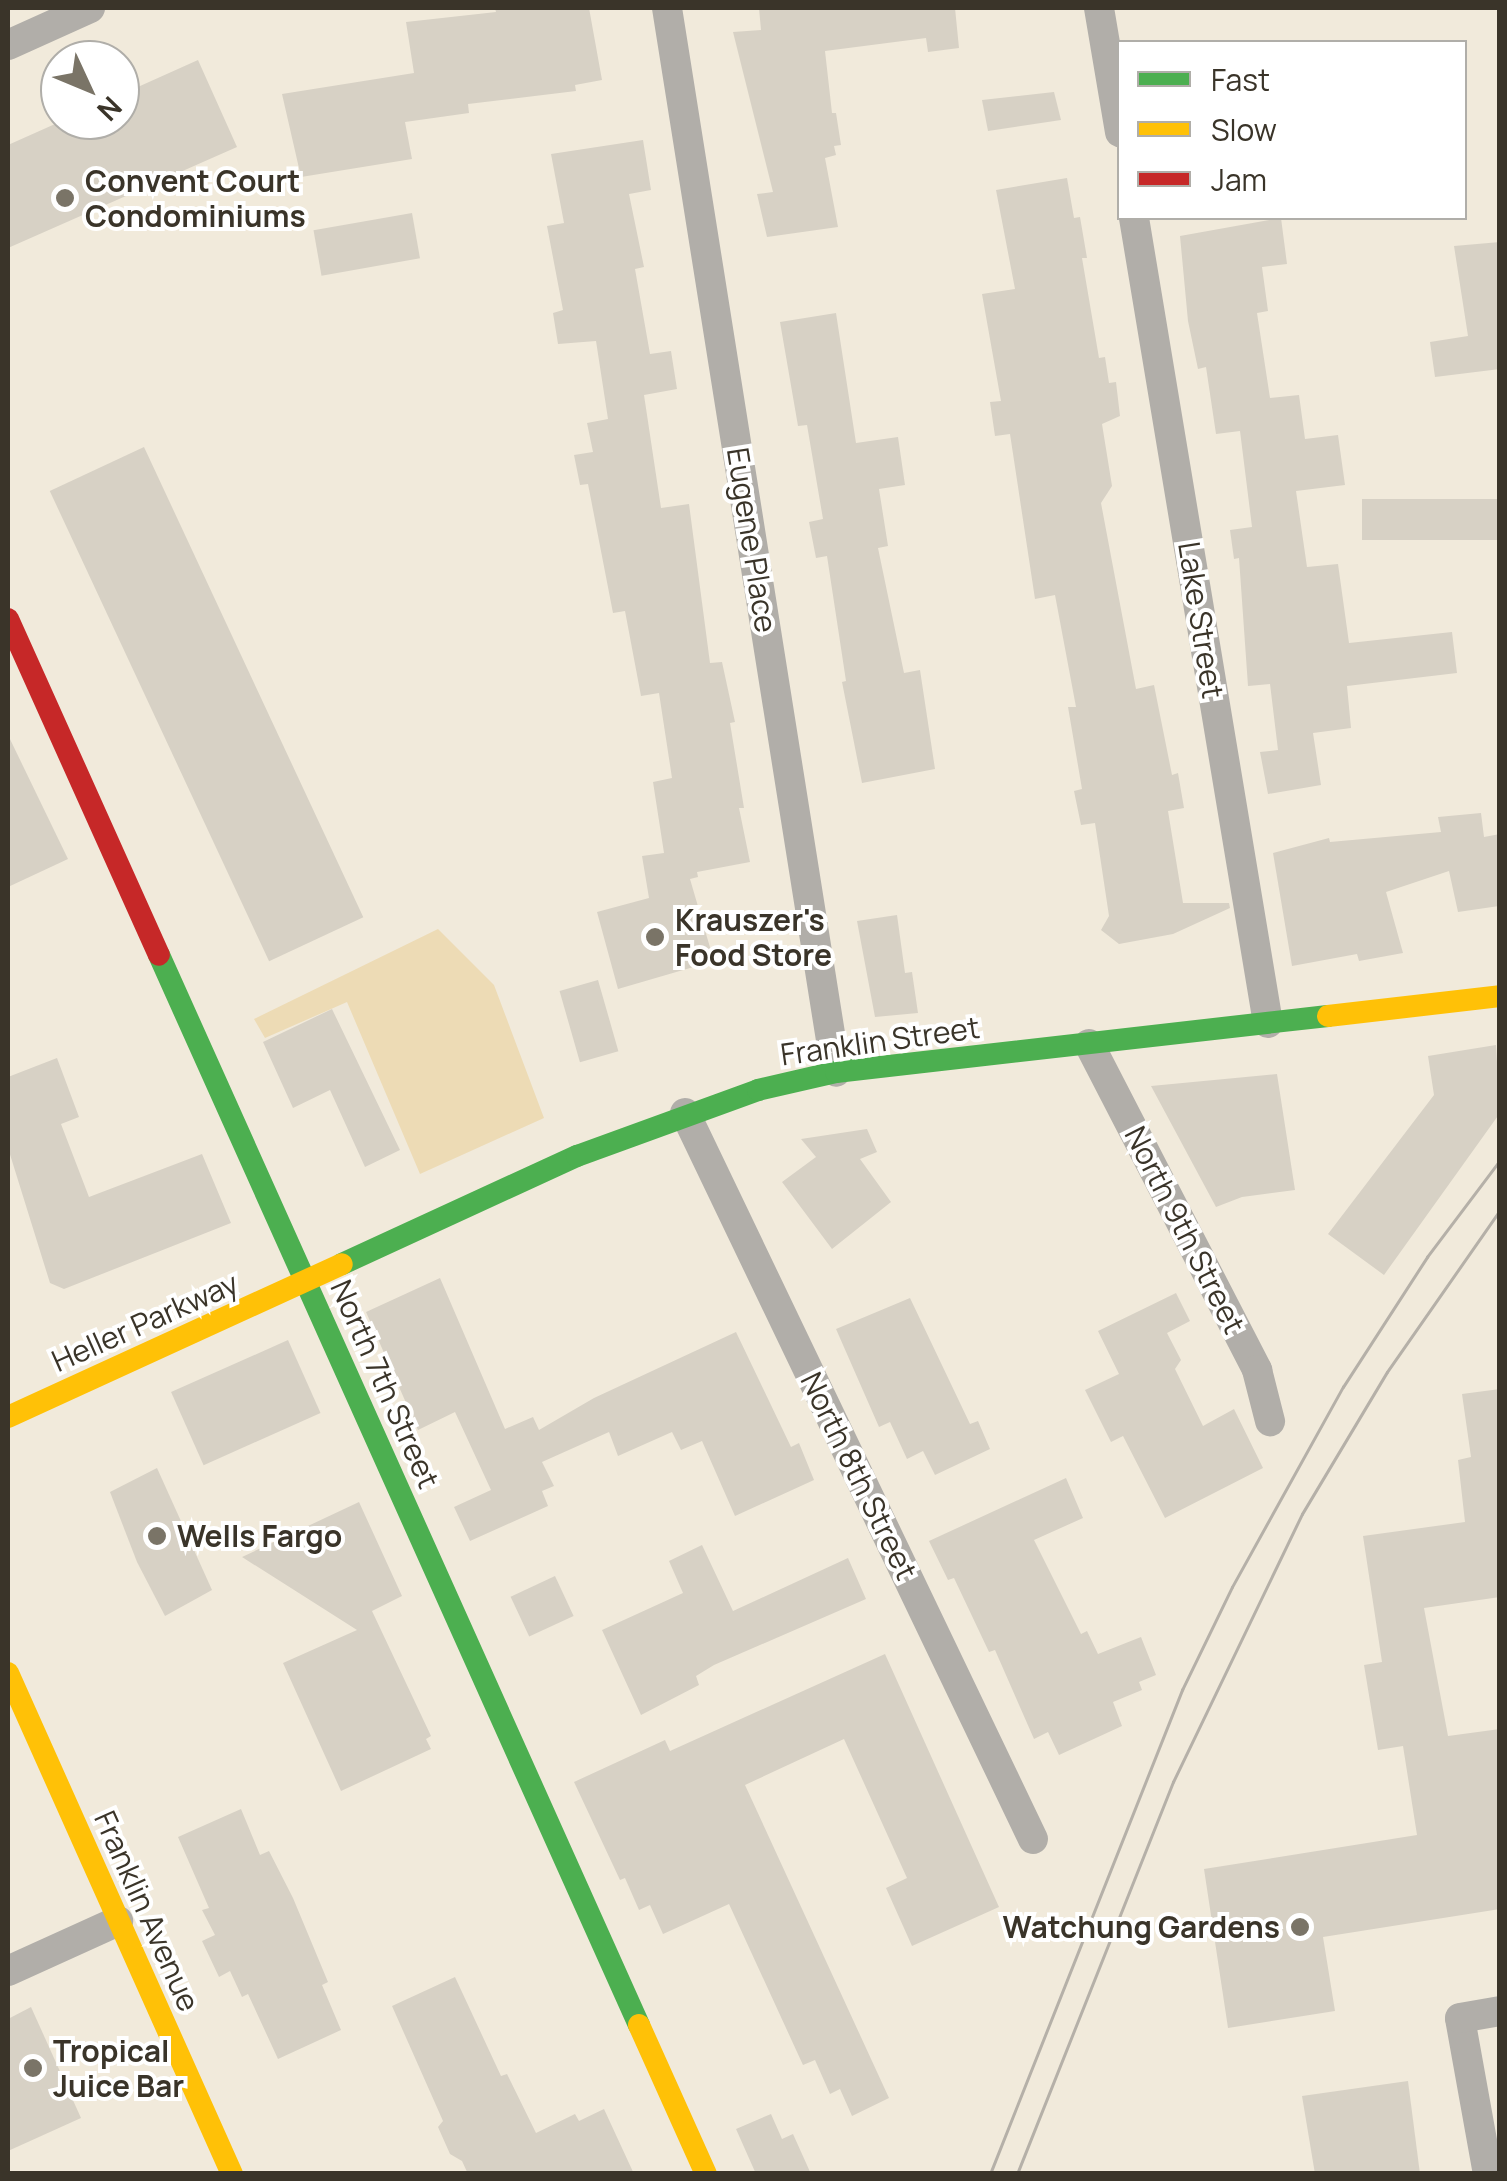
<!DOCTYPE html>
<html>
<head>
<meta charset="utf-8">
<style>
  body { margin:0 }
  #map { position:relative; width:1507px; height:2181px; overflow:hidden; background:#f1eadb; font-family:Manrope,sans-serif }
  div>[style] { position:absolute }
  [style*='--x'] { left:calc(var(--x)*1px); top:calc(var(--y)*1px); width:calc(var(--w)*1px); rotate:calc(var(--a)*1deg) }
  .green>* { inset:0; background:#eddbb5 }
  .building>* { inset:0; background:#d7d1c5; transform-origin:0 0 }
  .street>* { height:30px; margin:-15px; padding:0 15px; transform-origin:15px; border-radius:15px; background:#b1aea9 }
  .fast>* { height:22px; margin:-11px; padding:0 11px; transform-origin:11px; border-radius:11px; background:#4caf50 }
  .slow>* { height:22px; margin:-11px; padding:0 11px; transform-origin:11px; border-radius:11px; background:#ffc107 }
  .jam>* { height:22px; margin:-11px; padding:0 11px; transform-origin:11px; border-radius:11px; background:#c62828 }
  .tram>* { height:2.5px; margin:-1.25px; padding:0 1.25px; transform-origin:1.25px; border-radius:1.25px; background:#b5b0a8 }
  .dots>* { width:28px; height:28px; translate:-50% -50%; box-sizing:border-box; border:5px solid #fff; border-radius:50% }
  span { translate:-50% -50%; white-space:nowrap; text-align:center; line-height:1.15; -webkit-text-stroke:8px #fff; paint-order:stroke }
  .poi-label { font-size:30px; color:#3a3429; font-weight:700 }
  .left { translate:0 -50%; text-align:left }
  .right { translate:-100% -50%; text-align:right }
  .street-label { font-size:30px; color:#3a3429 }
  .frame { position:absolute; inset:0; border:10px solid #3a3429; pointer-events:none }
  .legend { position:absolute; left:1117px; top:40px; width:350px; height:180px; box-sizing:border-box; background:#fff; border:2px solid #b0aea9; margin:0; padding:12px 18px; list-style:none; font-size:30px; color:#3a3429 }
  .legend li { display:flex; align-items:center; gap:20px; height:50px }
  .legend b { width:50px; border:2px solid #b0aea9 }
  .north { position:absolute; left:40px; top:40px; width:100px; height:100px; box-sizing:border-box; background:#fff; border:2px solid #b0aea9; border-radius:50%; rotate:134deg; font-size:28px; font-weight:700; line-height:40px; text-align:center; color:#3a3429 }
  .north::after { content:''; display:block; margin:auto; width:35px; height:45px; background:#7a7467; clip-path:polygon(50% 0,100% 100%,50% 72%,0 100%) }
</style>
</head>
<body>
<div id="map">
  <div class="green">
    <i style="clip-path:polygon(438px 929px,494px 985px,544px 1118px,420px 1174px,347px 1002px,265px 1038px,254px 1019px)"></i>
  </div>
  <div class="building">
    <i style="clip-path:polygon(495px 8px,589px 8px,602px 80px,575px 85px,576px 91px,468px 104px,469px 113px,405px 122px,412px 159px,301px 177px,282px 94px,414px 73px,406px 22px,496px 12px)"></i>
    <i style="clip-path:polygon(759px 8px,955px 8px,959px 48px,928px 52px,926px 38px,825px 51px,832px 113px,836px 113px,841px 145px,834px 146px,836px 155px,825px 158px,838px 227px,767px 237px,757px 194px,773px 192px,733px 32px,761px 30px)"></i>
    <i style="clip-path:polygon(198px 60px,237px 147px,8px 248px,8px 145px,64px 120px,120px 120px,120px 95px)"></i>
    <i style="clip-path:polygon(1054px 92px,1061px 120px,988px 131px,982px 100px)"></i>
    <i style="clip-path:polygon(643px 140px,651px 190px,629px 194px,644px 267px,635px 269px,650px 354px,671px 351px,677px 389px,644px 395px,661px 508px,689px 504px,710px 663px,722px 662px,735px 722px,730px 723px,744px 808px,739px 808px,750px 862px,697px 872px,698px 877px,690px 879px,714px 961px,618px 989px,597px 912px,649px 898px,642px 856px,664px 853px,653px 782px,672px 778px,659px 693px,641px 696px,625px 611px,613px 613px,588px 484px,580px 485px,574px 455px,593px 452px,587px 423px,608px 419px,596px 341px,558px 344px,553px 313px,563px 310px,547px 226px,564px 223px,551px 154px)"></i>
    <i style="clip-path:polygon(1067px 178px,1074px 218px,1080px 217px,1087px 258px,1082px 258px,1099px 358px,1105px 357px,1109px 383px,1116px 382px,1120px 416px,1102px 424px,1112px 486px,1101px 503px,1136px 689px,1154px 685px,1172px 775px,1178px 773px,1184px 808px,1168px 811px,1183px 903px,1229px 903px,1230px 908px,1173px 934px,1119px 944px,1101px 930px,1109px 916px,1095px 823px,1081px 825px,1074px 791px,1082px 789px,1068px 707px,1076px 707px,1055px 595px,1035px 599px,1010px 434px,995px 436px,990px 402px,1001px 401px,982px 294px,1015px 289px,996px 190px)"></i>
    <i style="left:412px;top:213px;width:46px;height:100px;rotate:80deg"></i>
    <i style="clip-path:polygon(1281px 218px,1287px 264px,1262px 267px,1268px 311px,1257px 313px,1270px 398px,1299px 395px,1305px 439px,1338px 435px,1345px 485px,1296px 491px,1307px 567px,1338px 564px,1349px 643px,1452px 632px,1457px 673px,1347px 686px,1351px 728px,1313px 733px,1321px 785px,1268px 794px,1260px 752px,1278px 750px,1270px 684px,1248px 686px,1239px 558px,1234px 559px,1230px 530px,1252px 527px,1240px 431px,1216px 434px,1206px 367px,1198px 369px,1188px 321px,1180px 236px)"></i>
    <i style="clip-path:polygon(1500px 242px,1500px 369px,1435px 377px,1430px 342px,1468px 336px,1454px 246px)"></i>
    <i style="clip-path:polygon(836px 313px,856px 443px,898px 437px,905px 485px,879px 489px,888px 546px,878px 548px,904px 673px,920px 670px,935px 769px,862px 783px,842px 682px,846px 681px,827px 556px,816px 558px,809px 522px,823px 519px,807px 425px,798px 426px,780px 322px)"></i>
    <i style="left:144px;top:447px;width:519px;height:104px;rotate:65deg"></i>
    <i style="left:1500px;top:499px;width:41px;height:138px;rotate:90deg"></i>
    <i style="clip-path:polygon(8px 735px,68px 859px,8px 887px)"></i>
    <i style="clip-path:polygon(1481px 813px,1484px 837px,1500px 834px,1499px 906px,1458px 912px,1449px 871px,1386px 892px,1403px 953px,1359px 961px,1357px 954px,1292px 966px,1273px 853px,1329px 838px,1330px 842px,1441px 832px,1438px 817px)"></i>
    <i style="clip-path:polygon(897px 915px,905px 973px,912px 972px,918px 1013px,875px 1017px,857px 921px)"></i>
    <i style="left:598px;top:980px;width:74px;height:40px;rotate:74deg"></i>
    <i style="clip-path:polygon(332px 1009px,400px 1150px,365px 1167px,330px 1090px,293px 1108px,263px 1042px)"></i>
    <i style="clip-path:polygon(1496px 1045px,1500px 1113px,1384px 1275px,1328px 1234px,1434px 1095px,1428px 1056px)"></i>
    <i style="clip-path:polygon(57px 1058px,79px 1117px,61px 1124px,89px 1197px,202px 1154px,231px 1223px,64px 1289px,50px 1283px,8px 1148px,8px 1077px)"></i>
    <i style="clip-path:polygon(1277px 1074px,1295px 1190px,1242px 1197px,1216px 1207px,1151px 1086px)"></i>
    <i style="clip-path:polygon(867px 1129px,877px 1152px,860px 1159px,891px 1202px,832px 1249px,782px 1182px,816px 1157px,801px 1139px)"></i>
    <i style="clip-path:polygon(440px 1278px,505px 1429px,533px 1417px,539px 1430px,594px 1398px,736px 1332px,791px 1447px,799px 1443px,814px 1480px,735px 1516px,702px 1441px,681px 1450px,672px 1432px,618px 1456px,609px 1432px,542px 1462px,554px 1486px,542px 1491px,548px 1506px,470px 1541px,454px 1507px,491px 1490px,455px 1412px,418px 1430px,366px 1312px)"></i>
    <i style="clip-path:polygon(1176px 1293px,1190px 1321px,1167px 1333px,1181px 1360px,1175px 1369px,1203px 1426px,1234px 1409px,1263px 1468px,1165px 1518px,1123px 1436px,1111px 1442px,1085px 1390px,1119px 1374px,1098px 1331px)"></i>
    <i style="clip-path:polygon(910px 1298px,970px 1424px,978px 1421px,990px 1449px,935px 1475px,923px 1451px,907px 1459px,890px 1422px,879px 1427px,836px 1329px)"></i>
    <i style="left:288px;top:1340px;width:80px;height:128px;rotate:66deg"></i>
    <i style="clip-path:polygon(1500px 1389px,1500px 1597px,1424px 1608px,1448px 1736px,1500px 1729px,1500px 1909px,1323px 1937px,1335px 2011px,1228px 2028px,1204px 1869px,1417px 1835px,1403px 1746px,1378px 1750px,1364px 1665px,1382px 1662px,1363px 1536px,1465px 1522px,1458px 1460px,1471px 1457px,1462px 1394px)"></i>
    <i style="clip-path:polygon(157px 1468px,212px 1590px,165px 1616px,137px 1562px,110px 1492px)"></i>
    <i style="clip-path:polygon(1066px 1478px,1083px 1518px,1034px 1540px,1081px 1634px,1087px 1631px,1098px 1654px,1141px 1637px,1156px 1675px,1139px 1682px,1142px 1690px,1113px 1702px,1122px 1726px,1059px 1755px,1048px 1732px,1034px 1739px,995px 1650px,989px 1652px,954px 1578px,948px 1580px,929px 1541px)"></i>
    <i style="clip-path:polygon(359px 1502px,402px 1596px,372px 1611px,431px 1736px,426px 1739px,431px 1749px,341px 1791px,283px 1663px,357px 1630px,242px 1557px)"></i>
    <i style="clip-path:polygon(702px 1545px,733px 1611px,848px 1558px,866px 1599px,714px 1665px,696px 1676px,699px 1685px,641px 1715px,602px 1630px,683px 1593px,669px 1561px)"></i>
    <i style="left:555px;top:1576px;width:44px;height:49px;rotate:65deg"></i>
    <i style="clip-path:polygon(885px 1654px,999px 1907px,912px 1946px,886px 1888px,907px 1878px,844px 1739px,745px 1785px,889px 2098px,852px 2116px,840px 2089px,830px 2094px,815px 2060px,803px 2065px,729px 1904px,663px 1934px,650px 1905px,639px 1910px,625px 1878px,620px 1880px,574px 1782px,665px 1740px,670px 1751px)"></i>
    <i style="clip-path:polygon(241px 1809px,260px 1855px,269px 1851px,293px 1898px,328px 1982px,322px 1985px,341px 2030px,278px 2059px,248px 1994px,242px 1997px,230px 1971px,219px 1977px,202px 1941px,215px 1935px,202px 1910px,209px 1908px,178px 1837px)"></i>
    <i style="clip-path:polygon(455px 1977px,501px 2076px,507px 2074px,536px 2133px,575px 2114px,579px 2121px,604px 2109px,634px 2174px,468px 2174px,462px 2161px,450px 2154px,438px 2127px,443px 2121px,392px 2006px)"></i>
    <i style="clip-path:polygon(31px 2007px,81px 2118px,8px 2151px,8px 2019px)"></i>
    <i style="clip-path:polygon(1408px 2081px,1420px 2174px,1315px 2174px,1302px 2096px)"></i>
    <i style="clip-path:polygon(771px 2114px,782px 2139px,793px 2134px,811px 2174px,756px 2174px,736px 2129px)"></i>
  </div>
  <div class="street">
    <i style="--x:667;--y:8;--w:1077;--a:80.97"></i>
    <i style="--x:1099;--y:8;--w:126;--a:80.4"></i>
    <i style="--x:8;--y:45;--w:90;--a:-24.3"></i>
    <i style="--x:1134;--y:218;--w:816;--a:80.55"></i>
    <i style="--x:1089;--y:1044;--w:367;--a:62.7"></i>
    <i style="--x:1257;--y:1370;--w:53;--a:75.7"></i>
    <i style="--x:685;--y:1113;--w:805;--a:64.39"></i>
    <i style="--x:8;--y:1971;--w:121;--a:-24.4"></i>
    <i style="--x:1488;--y:2174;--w:158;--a:-100.2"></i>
    <i style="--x:1460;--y:2018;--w:41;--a:-9.9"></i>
  </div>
  <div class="fast">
    <i style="--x:159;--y:955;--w:1173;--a:65.84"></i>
    <i style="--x:342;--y:1264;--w:259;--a:-24.7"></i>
    <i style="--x:577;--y:1156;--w:193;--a:-20"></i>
    <i style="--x:758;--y:1090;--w:80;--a:-13"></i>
    <i style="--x:836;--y:1072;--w:495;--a:-6.5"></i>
  </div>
  <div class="slow">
    <i style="--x:1328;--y:1016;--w:173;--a:-6.6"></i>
    <i style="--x:8;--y:1417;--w:367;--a:-24.6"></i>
    <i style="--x:8;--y:1673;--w:549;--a:65.91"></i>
    <i style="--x:639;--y:2025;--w:163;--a:65.8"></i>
  </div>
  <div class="jam">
    <i style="--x:8;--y:619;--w:368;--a:65.8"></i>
  </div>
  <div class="tram">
    <i style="--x:990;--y:2174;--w:521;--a:-68.36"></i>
    <i style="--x:1182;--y:1690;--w:114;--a:-64.1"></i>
    <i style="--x:1232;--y:1587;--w:229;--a:-61"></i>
    <i style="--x:1343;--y:1387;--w:155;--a:-57.1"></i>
    <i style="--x:1427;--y:1257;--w:121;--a:-53"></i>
    <i style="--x:1017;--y:2174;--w:422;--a:-68.3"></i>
    <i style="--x:1173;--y:1782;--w:297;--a:-64.3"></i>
    <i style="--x:1302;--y:1514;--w:165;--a:-59.1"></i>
    <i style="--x:1387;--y:1372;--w:198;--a:-55.1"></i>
  </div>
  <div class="dots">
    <i style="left:65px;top:198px;background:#7a7467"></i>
    <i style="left:655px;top:937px;background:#7a7467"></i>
    <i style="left:157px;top:1536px;background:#7a7467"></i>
    <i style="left:1300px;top:1927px;background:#7a7467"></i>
    <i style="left:33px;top:2068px;background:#7a7467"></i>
  </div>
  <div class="poi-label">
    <span class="left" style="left:85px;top:198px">Convent Court<br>Condominiums</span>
    <span class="left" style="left:675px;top:937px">Krauszer's<br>Food Store</span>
    <span class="left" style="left:177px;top:1536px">Wells Fargo</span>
    <span class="right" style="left:1280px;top:1927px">Watchung Gardens</span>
    <span class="left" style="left:53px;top:2068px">Tropical<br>Juice Bar</span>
  </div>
  <div class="street-label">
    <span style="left:752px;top:540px;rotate:81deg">Eugene Place</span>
    <span style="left:1201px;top:620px;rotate:81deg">Lake Street</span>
    <span style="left:880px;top:1041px;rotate:-8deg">Franklin Street</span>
    <span style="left:1185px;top:1230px;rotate:63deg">North 9th Street</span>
    <span style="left:145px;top:1322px;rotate:-24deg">Heller Parkway</span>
    <span style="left:385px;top:1384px;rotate:66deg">North 7th Street</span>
    <span style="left:859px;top:1476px;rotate:64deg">North 8th Street</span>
    <span style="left:147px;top:1911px;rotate:66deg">Franklin Avenue</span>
  </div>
  <div class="frame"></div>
  <ul class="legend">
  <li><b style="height:12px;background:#4caf50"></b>Fast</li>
  <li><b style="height:12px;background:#ffc107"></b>Slow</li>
  <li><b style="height:12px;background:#c62828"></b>Jam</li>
  </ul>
  <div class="north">N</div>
</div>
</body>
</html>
